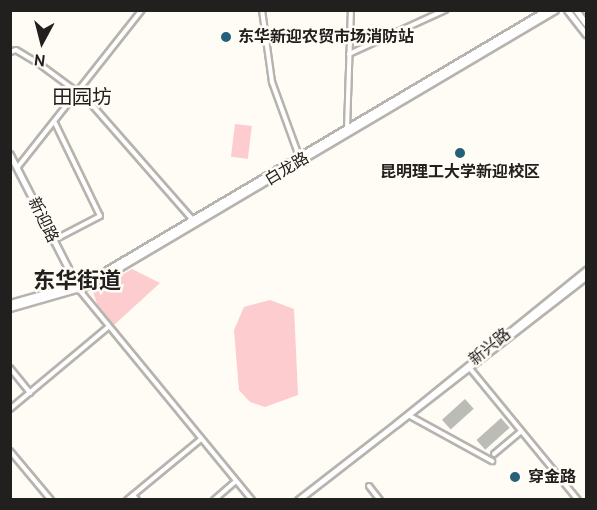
<!DOCTYPE html>
<html>
<head>
<meta charset="utf-8">
<style>
  body { margin:0 }
  #map { position:relative; width:597px; height:510px; overflow:hidden; background:#fffbf5; font-family:Cabin,"Noto Sans SC",sans-serif }
  div>[style] { position:absolute }
  [style*='--x'] { left:calc(var(--x)*1px); top:calc(var(--y)*1px); width:calc(var(--w)*1px); rotate:calc(var(--a)*1deg) }
  .green>* { inset:0; background:#fcccce; transform-origin:0 0 }
  .building>* { inset:0; background:#bcbcb6; transform-origin:0 0 }
  .roads { filter:drop-shadow(2px 0 #b7b3ae) drop-shadow(-2px 0 #b7b3ae) drop-shadow(0 2px #b7b3ae) drop-shadow(0 -2px #b7b3ae) }
  .minor>* { height:4px; margin:-2px; padding:0 2px; transform-origin:2px; border-radius:2px; background:#fff }
  .tertiary>* { height:4.5px; margin:-2.25px; padding:0 2.25px; transform-origin:2.25px; border-radius:2.25px; background:#fff }
  .secondary>* { height:5px; margin:-2.5px; padding:0 2.5px; transform-origin:2.5px; border-radius:2.5px; background:#fff }
  .primary>* { height:5px; margin:-2.5px; padding:0 2.5px; transform-origin:2.5px; border-radius:2.5px; background:#fff }
  .dots>* { width:16px; height:16px; translate:-50% -50%; box-sizing:border-box; border:3px solid #fffbf5; border-radius:50% }
  span { translate:-50% -50%; white-space:nowrap; text-align:center; line-height:1.15; -webkit-text-stroke:5px #fffbf5; paint-order:stroke }
  .poi-label { font-size:16px; color:#22201f; font-weight:700 }
  .left { translate:0 -50%; text-align:left }
  .street-label { font-size:16px; color:#22201f }
  .quarter-label { font-size:20px; color:#22201f }
  .district-label { font-size:22px; color:#22201f; font-weight:700 }
  .frame { position:absolute; inset:0; border:12px solid #22201f; pointer-events:none }
  .north { position:absolute; left:12px; top:12px; width:60px; height:60px; -webkit-text-stroke:4px #fffbf5; paint-order:stroke; rotate:187deg; font-size:16px; font-weight:700; line-height:24px; text-align:center; color:#22201f }
  .north::after { content:''; display:block; margin:auto; width:21px; height:27px; background:#22201f; clip-path:polygon(50% 0,100% 100%,50% 72%,0 100%) }
</style>
</head>
<body>
<div id="map">
  <div class="green">
    <i style="left:235px;top:124px;width:17px;height:33px;rotate:7deg"></i>
    <i style="clip-path:polygon(132px 269px,160px 283px,114px 325px,97px 304px,93px 292px)"></i>
    <i style="clip-path:polygon(270px 300px,294px 309px,298px 395px,265px 407px,250px 402px,239px 390px,234px 330px,244px 307px)"></i>
  </div>
  <div class="building">
    <i style="left:465px;top:399px;width:13px;height:31px;rotate:48deg"></i>
    <i style="left:501px;top:418px;width:13px;height:33px;rotate:48deg"></i>
  </div>
  <div class="roads">
    <div class="minor">
      <i style="--x:262;--y:10;--w:73;--a:82.1"></i>
      <i style="--x:272;--y:82;--w:79;--a:70"></i>
      <i style="--x:10;--y:52;--w:6;--a:-18"></i>
      <i style="--x:16;--y:50;--w:26;--a:31"></i>
      <i style="--x:38;--y:63;--w:49;--a:36.6"></i>
      <i style="--x:349;--y:54;--w:106;--a:-24.6"></i>
      <i style="--x:79;--y:90;--w:173;--a:48.8"></i>
      <i style="--x:347;--y:129;--w:119;--a:-88.1"></i>
      <i style="--x:17;--y:168;--w:201;--a:-51.7"></i>
      <i style="--x:54;--y:240;--w:52;--a:-27.6"></i>
      <i style="--x:100;--y:216;--w:103;--a:-115.8"></i>
      <i style="--x:77;--y:287;--w:276;--a:50.6"></i>
      <i style="--x:468;--y:366;--w:173;--a:50.6"></i>
      <i style="--x:10;--y:368;--w:32;--a:51"></i>
      <i style="--x:10;--y:409;--w:126;--a:-39.9"></i>
      <i style="--x:410;--y:416;--w:94;--a:28.8"></i>
      <i style="--x:10;--y:451;--w:64;--a:50.1"></i>
      <i style="--x:494;--y:454;--w:35;--a:-40"></i>
      <i style="--x:369;--y:486;--w:18;--a:52"></i>
      <i style="--x:133;--y:495;--w:6;--a:51"></i>
      <i style="--x:127;--y:500;--w:96;--a:-39.5"></i>
      <i style="--x:214;--y:500;--w:29;--a:-41"></i>
    </div>
    <div class="tertiary">
      <i style="--x:10;--y:154;--w:147;--a:62.9"></i>
      <i style="--x:396;--y:424;--w:245;--a:-39"></i>
      <i style="--x:298;--y:500;--w:364;--a:-37.8"></i>
    </div>
    <div class="secondary">
      <i style="--x:10;--y:303;--w:81;--a:-15.8"></i>
      <i style="--x:88;--y:281;--w:532;--a:-30.61"></i>
      <i style="--x:10;--y:308;--w:83;--a:-16"></i>
      <i style="--x:90;--y:285;--w:540;--a:-30.6"></i>
    </div>
    <div class="primary">
      <i style="--x:567;--y:10;--w:31;--a:52"></i>
      <i style="--x:576;--y:10;--w:17;--a:54"></i>
    </div>
  </div>
  <div class="dots">
    <i style="left:226px;top:37px;background:#246178"></i>
    <i style="left:460px;top:153px;background:#246178"></i>
    <i style="left:515px;top:477px;background:#246178"></i>
  </div>
  <div class="poi-label">
    <span class="left" style="left:238px;top:37px">东华新迎农贸市场消防站</span>
    <span style="left:460px;top:172px">昆明理工大学新迎校区</span>
    <span class="left" style="left:528px;top:477px">穿金路</span>
  </div>
  <div class="street-label">
    <span style="left:287px;top:169px;rotate:-31deg">白龙路</span>
    <span style="left:43px;top:220px;rotate:64deg">新迎路</span>
    <span style="left:490px;top:347px;rotate:-39deg">新兴路</span>
  </div>
  <div class="quarter-label">
    <span style="left:82px;top:97px">田园坊</span>
  </div>
  <div class="district-label">
    <span style="left:77px;top:281px">东华街道</span>
  </div>
  <div class="frame"></div>
  <div class="north">N</div>
</div>
</body>
</html>
